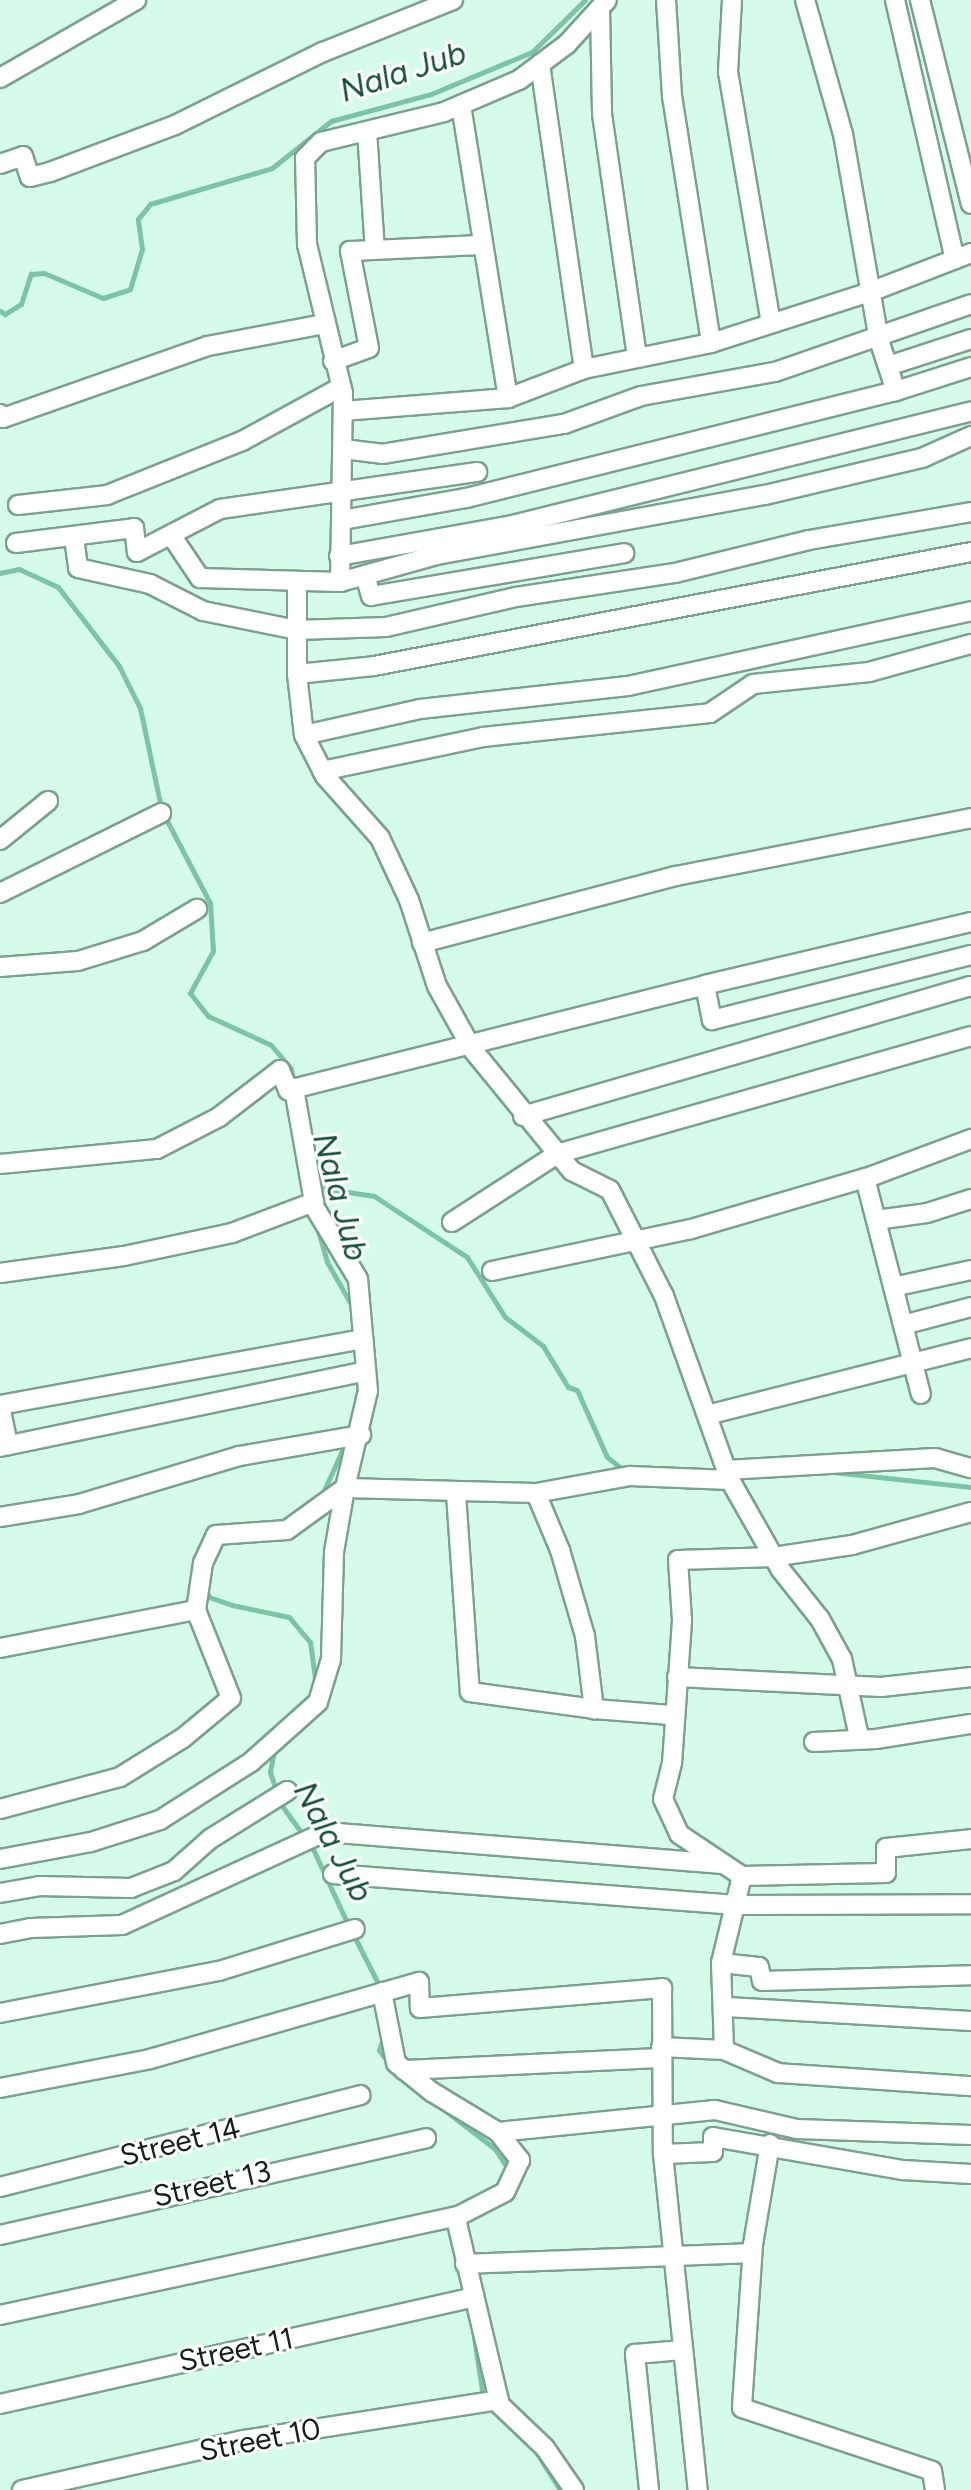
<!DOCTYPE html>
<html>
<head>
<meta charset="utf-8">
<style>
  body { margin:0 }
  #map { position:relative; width:971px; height:2490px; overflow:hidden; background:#d4fce8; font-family:Figtree,sans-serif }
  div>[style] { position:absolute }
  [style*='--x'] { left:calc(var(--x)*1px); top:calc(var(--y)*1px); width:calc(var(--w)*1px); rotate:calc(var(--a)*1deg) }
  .stream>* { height:5px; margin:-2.5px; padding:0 2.5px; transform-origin:2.5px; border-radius:2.5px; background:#7bc5a4 }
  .roads { filter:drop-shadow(2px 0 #7ca18f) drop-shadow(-2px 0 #7ca18f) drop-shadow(0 2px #7ca18f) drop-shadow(0 -2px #7ca18f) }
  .minor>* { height:18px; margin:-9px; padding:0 9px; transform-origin:9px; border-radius:9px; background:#fff }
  span { translate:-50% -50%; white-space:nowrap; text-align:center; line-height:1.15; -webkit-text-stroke:6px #fff; paint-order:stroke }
  .street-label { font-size:30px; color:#12211a }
  .water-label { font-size:32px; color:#14503a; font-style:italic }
</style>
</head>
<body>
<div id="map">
  <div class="stream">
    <i style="--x:0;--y:311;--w:6;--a:31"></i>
    <i style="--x:5;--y:314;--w:19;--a:-32"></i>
    <i style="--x:21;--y:304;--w:32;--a:-72"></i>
    <i style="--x:31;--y:274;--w:13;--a:-4"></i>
    <i style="--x:44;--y:273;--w:64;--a:23"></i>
    <i style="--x:103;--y:298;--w:28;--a:-18"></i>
    <i style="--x:130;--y:289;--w:42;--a:-73.3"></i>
    <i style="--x:142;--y:249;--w:30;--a:-98"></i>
    <i style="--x:138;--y:219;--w:19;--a:-51"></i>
    <i style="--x:150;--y:204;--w:127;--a:-16.4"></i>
    <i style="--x:272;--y:168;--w:75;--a:-38.5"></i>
    <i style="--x:331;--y:121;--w:104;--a:-15.1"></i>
    <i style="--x:431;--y:94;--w:109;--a:-22.6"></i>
    <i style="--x:532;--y:52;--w:74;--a:-44.5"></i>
    <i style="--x:0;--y:573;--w:19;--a:-12"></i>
    <i style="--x:19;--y:569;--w:43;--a:24.8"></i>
    <i style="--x:58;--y:587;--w:100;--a:52.3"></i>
    <i style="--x:119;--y:666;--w:47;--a:63.4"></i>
    <i style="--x:140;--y:708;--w:102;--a:78.1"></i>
    <i style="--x:165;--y:817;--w:97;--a:62.4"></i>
    <i style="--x:210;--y:903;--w:48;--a:86.4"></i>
    <i style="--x:213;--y:951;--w:48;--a:118.7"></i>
    <i style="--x:190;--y:993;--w:29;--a:52"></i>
    <i style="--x:208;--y:1016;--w:69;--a:24.7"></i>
    <i style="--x:271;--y:1045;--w:31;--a:50"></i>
    <i style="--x:291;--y:1069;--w:14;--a:78"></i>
    <i style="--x:314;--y:1187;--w:61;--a:8.5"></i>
    <i style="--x:374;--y:1196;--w:111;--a:33.3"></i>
    <i style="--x:467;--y:1257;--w:71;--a:57.7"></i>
    <i style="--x:505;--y:1317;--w:48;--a:37.3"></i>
    <i style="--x:543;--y:1346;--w:48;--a:58.6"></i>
    <i style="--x:568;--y:1387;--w:9;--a:18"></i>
    <i style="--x:577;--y:1390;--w:73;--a:65.9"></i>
    <i style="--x:607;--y:1457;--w:23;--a:38"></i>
    <i style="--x:317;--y:1227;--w:36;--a:74"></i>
    <i style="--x:327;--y:1262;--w:56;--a:60.3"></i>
    <i style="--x:833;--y:1472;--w:139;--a:6.2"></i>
    <i style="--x:321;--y:1497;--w:58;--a:-65.6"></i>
    <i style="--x:206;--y:1591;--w:7;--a:63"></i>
    <i style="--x:209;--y:1597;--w:24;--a:19"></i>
    <i style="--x:232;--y:1605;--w:58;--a:11.9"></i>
    <i style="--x:289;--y:1617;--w:33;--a:50"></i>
    <i style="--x:310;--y:1642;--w:43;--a:82.1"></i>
    <i style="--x:274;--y:1751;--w:21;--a:101"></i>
    <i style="--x:270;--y:1772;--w:33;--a:72"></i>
    <i style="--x:280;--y:1803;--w:57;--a:54.3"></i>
    <i style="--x:313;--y:1849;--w:86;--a:65.2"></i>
    <i style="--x:354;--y:1936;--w:57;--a:63"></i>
    <i style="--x:384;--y:2035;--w:16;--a:108"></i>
    <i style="--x:379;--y:2050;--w:22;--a:54"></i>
    <i style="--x:434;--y:2102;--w:77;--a:37.6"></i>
    <i style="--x:495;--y:2149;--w:24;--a:57"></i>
    <i style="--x:454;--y:2226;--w:6;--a:149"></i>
    <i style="--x:449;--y:2229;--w:52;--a:75.4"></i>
    <i style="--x:472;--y:2324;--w:74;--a:81.4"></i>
    <i style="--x:533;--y:2447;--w:51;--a:57.9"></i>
  </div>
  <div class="roads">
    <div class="minor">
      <i style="--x:666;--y:0;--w:96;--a:86.4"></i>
      <i style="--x:672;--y:96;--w:250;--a:81"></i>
      <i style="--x:732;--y:0;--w:72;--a:93.2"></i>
      <i style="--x:728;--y:72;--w:255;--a:80.3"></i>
      <i style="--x:805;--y:0;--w:139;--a:74.2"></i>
      <i style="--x:843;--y:134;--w:209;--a:80.1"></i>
      <i style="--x:879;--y:340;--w:54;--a:71.6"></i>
      <i style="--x:895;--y:0;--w:266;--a:77"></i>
      <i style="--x:920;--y:0;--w:210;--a:76"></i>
      <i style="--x:600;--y:8;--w:106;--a:88.9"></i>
      <i style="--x:602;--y:114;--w:246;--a:81.8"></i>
      <i style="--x:540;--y:64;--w:308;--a:81.8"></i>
      <i style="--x:0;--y:78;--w:157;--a:-29.8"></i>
      <i style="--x:461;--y:105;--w:297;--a:80.9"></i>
      <i style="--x:367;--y:131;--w:119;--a:86.2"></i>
      <i style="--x:0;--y:164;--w:24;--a:-19"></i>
      <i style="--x:23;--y:156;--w:22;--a:72"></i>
      <i style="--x:30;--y:177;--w:21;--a:-14"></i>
      <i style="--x:50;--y:172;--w:134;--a:-20.6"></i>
      <i style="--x:175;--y:125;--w:165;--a:-26.3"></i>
      <i style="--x:323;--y:52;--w:140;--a:-21.8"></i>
      <i style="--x:333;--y:361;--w:38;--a:-20"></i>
      <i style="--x:369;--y:348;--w:99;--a:-101.1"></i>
      <i style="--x:350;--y:251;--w:132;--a:-2.6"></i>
      <i style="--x:888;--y:366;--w:87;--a:-18"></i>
      <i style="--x:343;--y:411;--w:166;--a:-4.5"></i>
      <i style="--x:508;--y:398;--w:81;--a:-20.9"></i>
      <i style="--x:584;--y:369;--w:130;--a:-11.6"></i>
      <i style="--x:711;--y:343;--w:167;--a:-17.8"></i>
      <i style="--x:870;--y:292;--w:108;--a:-21.1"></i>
      <i style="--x:0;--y:414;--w:5;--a:53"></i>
      <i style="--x:3;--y:418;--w:217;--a:-19.4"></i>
      <i style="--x:208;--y:346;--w:118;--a:-10.7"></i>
      <i style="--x:343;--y:449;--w:39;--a:7"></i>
      <i style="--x:382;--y:454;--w:184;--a:-9.4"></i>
      <i style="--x:564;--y:424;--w:82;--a:-20"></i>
      <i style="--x:641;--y:396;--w:136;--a:-10.2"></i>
      <i style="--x:775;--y:372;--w:207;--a:-19.1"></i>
      <i style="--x:18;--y:505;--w:90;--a:-6.4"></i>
      <i style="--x:107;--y:495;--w:145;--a:-21.8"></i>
      <i style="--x:242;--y:441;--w:113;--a:-28.6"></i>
      <i style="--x:342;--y:520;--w:126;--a:-10.1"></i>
      <i style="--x:466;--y:498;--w:443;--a:-14"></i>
      <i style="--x:896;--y:391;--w:79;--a:-17.7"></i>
      <i style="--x:171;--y:535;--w:52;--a:56"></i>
      <i style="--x:200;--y:578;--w:140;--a:1.6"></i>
      <i style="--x:340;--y:582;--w:101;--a:-15.6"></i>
      <i style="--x:437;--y:555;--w:333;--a:-10.4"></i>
      <i style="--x:765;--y:495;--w:161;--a:-13.3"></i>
      <i style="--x:922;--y:458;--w:54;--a:-24.2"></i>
      <i style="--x:74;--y:538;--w:30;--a:82"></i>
      <i style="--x:78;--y:568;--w:74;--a:12.5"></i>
      <i style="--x:150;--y:584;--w:59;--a:27"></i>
      <i style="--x:203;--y:611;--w:96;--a:11.4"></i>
      <i style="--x:297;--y:630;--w:89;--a:-1.9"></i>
      <i style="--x:386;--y:627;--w:133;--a:-13"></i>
      <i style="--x:516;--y:597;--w:161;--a:-8.6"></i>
      <i style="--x:675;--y:573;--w:138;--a:-13.8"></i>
      <i style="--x:809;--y:540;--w:164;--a:-9.8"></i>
      <i style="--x:16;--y:543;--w:119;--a:-7.2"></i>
      <i style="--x:134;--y:528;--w:24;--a:83"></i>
      <i style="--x:137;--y:552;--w:93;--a:-27.4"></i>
      <i style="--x:220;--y:509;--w:260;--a:-8.2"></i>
      <i style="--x:339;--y:556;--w:172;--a:-10.1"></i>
      <i style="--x:508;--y:526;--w:477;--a:-13.9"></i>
      <i style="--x:365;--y:575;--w:22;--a:74"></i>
      <i style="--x:371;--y:596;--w:257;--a:-9.6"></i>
      <i style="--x:297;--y:582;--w:92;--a:90"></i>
      <i style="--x:297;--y:674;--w:61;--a:83.5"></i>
      <i style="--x:304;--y:735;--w:46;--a:62.9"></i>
      <i style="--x:325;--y:776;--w:83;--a:48.4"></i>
      <i style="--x:380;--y:838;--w:68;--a:64.9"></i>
      <i style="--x:409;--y:900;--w:90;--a:72"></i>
      <i style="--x:437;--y:986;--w:72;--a:60.9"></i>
      <i style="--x:472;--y:1049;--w:158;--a:50.7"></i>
      <i style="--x:572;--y:1171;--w:42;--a:26.6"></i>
      <i style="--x:610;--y:1190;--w:119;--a:63"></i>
      <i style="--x:664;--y:1296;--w:195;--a:70.3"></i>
      <i style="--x:730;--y:1480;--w:103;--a:60.5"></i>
      <i style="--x:781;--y:1570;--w:63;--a:51.5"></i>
      <i style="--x:820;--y:1619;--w:46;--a:61.2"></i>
      <i style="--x:842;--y:1659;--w:80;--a:77.7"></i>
      <i style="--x:340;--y:582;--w:189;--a:-89.1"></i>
      <i style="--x:343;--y:393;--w:153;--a:-103.6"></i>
      <i style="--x:307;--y:244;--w:86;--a:-91.3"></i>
      <i style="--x:305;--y:158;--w:23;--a:-45"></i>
      <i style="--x:321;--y:142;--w:127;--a:-13.7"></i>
      <i style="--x:444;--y:112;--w:82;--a:-23.1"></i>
      <i style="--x:519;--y:80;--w:60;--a:-36.9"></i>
      <i style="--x:567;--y:44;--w:59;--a:-47.7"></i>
      <i style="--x:297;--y:674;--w:77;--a:-5.9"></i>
      <i style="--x:374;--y:666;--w:608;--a:-10.81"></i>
      <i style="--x:304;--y:735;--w:119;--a:-12.6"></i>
      <i style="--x:420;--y:709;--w:209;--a:-6.3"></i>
      <i style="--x:628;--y:686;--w:351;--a:-12.3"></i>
      <i style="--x:322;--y:771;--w:165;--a:-11.9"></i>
      <i style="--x:483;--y:737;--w:228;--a:-6"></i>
      <i style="--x:710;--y:713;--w:52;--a:-34"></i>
      <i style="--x:753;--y:684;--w:117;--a:-5.9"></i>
      <i style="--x:869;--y:672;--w:106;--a:-15.4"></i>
      <i style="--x:0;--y:840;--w:62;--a:-39.1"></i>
      <i style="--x:0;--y:893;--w:180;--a:-26.4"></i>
      <i style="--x:971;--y:922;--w:273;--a:166.7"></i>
      <i style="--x:705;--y:985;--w:36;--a:79"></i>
      <i style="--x:712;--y:1020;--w:267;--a:-14.1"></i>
      <i style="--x:422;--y:943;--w:263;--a:-14.8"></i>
      <i style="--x:676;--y:876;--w:301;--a:-11.1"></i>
      <i style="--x:0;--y:967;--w:78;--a:-4.4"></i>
      <i style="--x:78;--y:961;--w:68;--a:-17.1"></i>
      <i style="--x:143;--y:941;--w:63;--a:-30.7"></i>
      <i style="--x:523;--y:1116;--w:466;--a:-16.2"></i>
      <i style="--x:0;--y:1164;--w:158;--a:-5.5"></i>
      <i style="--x:157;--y:1149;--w:70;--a:-27.3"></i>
      <i style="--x:219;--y:1117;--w:77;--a:-37.6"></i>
      <i style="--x:280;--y:1070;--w:22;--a:68"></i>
      <i style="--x:288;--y:1090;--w:430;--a:-14.1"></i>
      <i style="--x:865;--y:1178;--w:223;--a:75.5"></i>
      <i style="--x:876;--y:1220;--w:51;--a:-7.8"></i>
      <i style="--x:927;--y:1213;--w:46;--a:-17.7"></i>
      <i style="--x:452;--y:1222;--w:125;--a:-32.9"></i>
      <i style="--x:557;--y:1154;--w:430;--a:-15.9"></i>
      <i style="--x:492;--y:1271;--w:203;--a:-11.9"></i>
      <i style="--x:691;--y:1229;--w:189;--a:-16.3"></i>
      <i style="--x:872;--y:1176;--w:106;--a:-20.5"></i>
      <i style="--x:0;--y:1273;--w:125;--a:-7.8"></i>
      <i style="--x:124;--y:1256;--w:110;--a:-12"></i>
      <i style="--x:232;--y:1233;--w:88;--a:-20.7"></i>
      <i style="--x:314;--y:1202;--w:116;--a:-100"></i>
      <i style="--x:893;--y:1287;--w:80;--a:-12.3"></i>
      <i style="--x:903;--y:1325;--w:70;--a:-14.8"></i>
      <i style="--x:0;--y:1405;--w:369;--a:-10.3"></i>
      <i style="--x:0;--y:1405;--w:41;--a:78.7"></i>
      <i style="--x:707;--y:1415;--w:272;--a:-14.2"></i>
      <i style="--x:0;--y:1447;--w:374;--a:-11.7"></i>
      <i style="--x:726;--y:1470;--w:209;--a:-3.3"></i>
      <i style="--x:935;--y:1458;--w:37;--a:16"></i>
      <i style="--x:536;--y:1493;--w:96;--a:-10.3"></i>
      <i style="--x:630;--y:1476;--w:100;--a:2.3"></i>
      <i style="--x:456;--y:1494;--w:198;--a:86"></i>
      <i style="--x:470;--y:1692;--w:125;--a:7.8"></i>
      <i style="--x:971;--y:1512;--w:123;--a:164.5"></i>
      <i style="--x:852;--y:1545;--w:79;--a:171.3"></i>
      <i style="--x:774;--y:1557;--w:96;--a:178.2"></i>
      <i style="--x:678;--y:1560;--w:61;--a:86.2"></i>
      <i style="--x:682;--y:1621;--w:142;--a:94"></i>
      <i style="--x:672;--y:1763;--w:37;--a:104"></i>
      <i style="--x:663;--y:1799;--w:38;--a:65"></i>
      <i style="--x:679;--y:1834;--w:76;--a:33.7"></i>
      <i style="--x:742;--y:1876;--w:89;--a:103.6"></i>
      <i style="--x:721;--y:1963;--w:87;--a:88"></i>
      <i style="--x:724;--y:2050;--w:59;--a:23.1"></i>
      <i style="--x:778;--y:2073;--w:193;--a:3.9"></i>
      <i style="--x:0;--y:1517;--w:80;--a:-9.3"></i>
      <i style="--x:79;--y:1504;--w:167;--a:-16.7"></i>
      <i style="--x:239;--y:1456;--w:124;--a:-9.8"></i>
      <i style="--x:0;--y:1648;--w:200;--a:-11"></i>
      <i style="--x:196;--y:1610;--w:48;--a:-81.5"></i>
      <i style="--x:203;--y:1563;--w:31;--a:-65"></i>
      <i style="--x:216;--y:1535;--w:71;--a:-4"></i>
      <i style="--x:287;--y:1530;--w:72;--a:-35.9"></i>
      <i style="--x:345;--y:1488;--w:100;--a:-76.7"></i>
      <i style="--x:368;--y:1391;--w:112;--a:-95.1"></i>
      <i style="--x:358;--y:1279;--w:89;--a:-121.2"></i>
      <i style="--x:677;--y:1677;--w:204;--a:2.8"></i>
      <i style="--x:881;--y:1687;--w:91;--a:-6.3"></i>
      <i style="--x:814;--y:1742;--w:62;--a:-2.8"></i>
      <i style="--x:876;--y:1739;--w:96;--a:-9"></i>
      <i style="--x:0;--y:1809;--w:124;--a:-14.9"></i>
      <i style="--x:120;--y:1777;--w:74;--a:-31.8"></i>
      <i style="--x:183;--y:1738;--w:62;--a:-39.8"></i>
      <i style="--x:231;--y:1698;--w:95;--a:-111.7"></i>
      <i style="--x:0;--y:1859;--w:93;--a:-10.6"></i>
      <i style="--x:91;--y:1842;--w:72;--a:-17.7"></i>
      <i style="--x:160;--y:1820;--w:108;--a:-32.5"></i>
      <i style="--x:251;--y:1762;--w:90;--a:-41.8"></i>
      <i style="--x:318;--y:1702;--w:45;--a:-73.2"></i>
      <i style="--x:331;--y:1659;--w:107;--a:-88.4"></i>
      <i style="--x:334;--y:1552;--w:65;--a:-80.2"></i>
      <i style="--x:345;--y:1488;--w:191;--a:1.5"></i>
      <i style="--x:536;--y:1493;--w:62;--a:67.2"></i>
      <i style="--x:560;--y:1550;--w:90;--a:73.8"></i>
      <i style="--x:585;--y:1636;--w:74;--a:83"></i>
      <i style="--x:594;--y:1709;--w:77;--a:4.5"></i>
      <i style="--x:333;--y:1874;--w:401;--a:4.4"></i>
      <i style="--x:733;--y:1905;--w:238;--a:-0.2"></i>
      <i style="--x:742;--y:1876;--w:144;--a:-1.2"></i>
      <i style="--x:886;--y:1873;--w:25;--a:-90"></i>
      <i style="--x:886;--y:1848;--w:85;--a:-6"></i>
      <i style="--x:0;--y:1893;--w:40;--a:-10"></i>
      <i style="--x:39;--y:1886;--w:92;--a:1.2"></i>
      <i style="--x:131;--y:1888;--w:46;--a:-21.6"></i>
      <i style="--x:174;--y:1871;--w:48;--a:-41.6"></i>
      <i style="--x:210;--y:1839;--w:91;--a:-31.9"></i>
      <i style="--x:0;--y:1934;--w:32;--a:-11"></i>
      <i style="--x:31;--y:1928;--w:91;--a:-1.9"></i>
      <i style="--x:122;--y:1925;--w:223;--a:-24.6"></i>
      <i style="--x:325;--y:1832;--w:399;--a:4.6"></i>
      <i style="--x:721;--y:1963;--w:38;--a:6"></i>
      <i style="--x:759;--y:1967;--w:14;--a:78"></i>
      <i style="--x:762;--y:1981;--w:209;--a:-1.6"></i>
      <i style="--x:382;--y:1992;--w:72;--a:78.8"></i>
      <i style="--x:396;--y:2063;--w:46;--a:38.9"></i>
      <i style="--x:432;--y:2092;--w:77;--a:31.2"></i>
      <i style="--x:498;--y:2132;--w:36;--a:52"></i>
      <i style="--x:520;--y:2160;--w:35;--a:115"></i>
      <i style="--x:505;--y:2192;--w:53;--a:152.9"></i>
      <i style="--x:458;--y:2216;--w:7;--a:98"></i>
      <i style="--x:457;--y:2223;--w:187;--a:76.7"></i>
      <i style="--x:500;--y:2405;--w:62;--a:43.7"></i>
      <i style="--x:545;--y:2448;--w:51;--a:55.4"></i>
      <i style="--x:727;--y:2007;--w:244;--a:3.3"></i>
      <i style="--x:0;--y:2013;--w:223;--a:-10.9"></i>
      <i style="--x:219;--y:1971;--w:142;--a:-17.2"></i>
      <i style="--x:661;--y:2047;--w:63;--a:2.7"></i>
      <i style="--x:404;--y:2070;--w:257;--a:-2.7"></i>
      <i style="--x:0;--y:2088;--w:153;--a:-10.9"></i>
      <i style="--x:150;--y:2059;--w:280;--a:-16"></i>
      <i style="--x:419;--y:1982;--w:26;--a:88"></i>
      <i style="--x:420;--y:2008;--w:243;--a:-4.7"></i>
      <i style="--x:662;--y:1988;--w:166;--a:89.7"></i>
      <i style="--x:663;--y:2154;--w:338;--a:84.1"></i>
      <i style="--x:498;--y:2132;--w:218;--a:-5.8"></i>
      <i style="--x:715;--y:2110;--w:84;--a:13"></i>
      <i style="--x:797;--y:2129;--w:174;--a:2"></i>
      <i style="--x:770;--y:2144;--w:102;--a:99.6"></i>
      <i style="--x:753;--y:2245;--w:163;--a:93.9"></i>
      <i style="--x:742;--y:2408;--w:200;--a:18.3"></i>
      <i style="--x:932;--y:2471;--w:19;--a:81"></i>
      <i style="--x:663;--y:2154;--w:50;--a:-2.3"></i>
      <i style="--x:713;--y:2152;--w:15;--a:-90"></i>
      <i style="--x:713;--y:2137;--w:193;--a:9.9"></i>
      <i style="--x:903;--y:2170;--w:68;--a:3.4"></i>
      <i style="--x:0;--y:2187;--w:372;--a:-14.3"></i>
      <i style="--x:0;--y:2235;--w:437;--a:-12.8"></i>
      <i style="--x:465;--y:2264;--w:287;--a:-2.2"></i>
      <i style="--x:0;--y:2315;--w:469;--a:-12.2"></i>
      <i style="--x:0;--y:2404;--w:485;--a:-12.7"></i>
      <i style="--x:22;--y:2490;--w:228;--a:-12.7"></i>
      <i style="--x:244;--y:2440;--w:258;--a:-8.9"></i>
      <i style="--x:649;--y:2490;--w:137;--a:-95.9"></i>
      <i style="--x:635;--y:2354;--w:48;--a:-4.8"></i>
    </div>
  </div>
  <div class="street-label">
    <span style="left:180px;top:2142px;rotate:-14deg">Street 14</span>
    <span style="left:212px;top:2184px;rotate:-13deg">Street 13</span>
    <span style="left:236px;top:2350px;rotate:-12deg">Street 11</span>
    <span style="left:260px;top:2440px;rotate:-11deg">Street 10</span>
  </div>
  <div class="water-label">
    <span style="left:403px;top:72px;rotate:-18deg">Nala Jub</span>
    <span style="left:340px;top:1197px;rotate:75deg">Nala Jub</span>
    <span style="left:333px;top:1842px;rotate:62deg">Nala Jub</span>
  </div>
</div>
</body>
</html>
